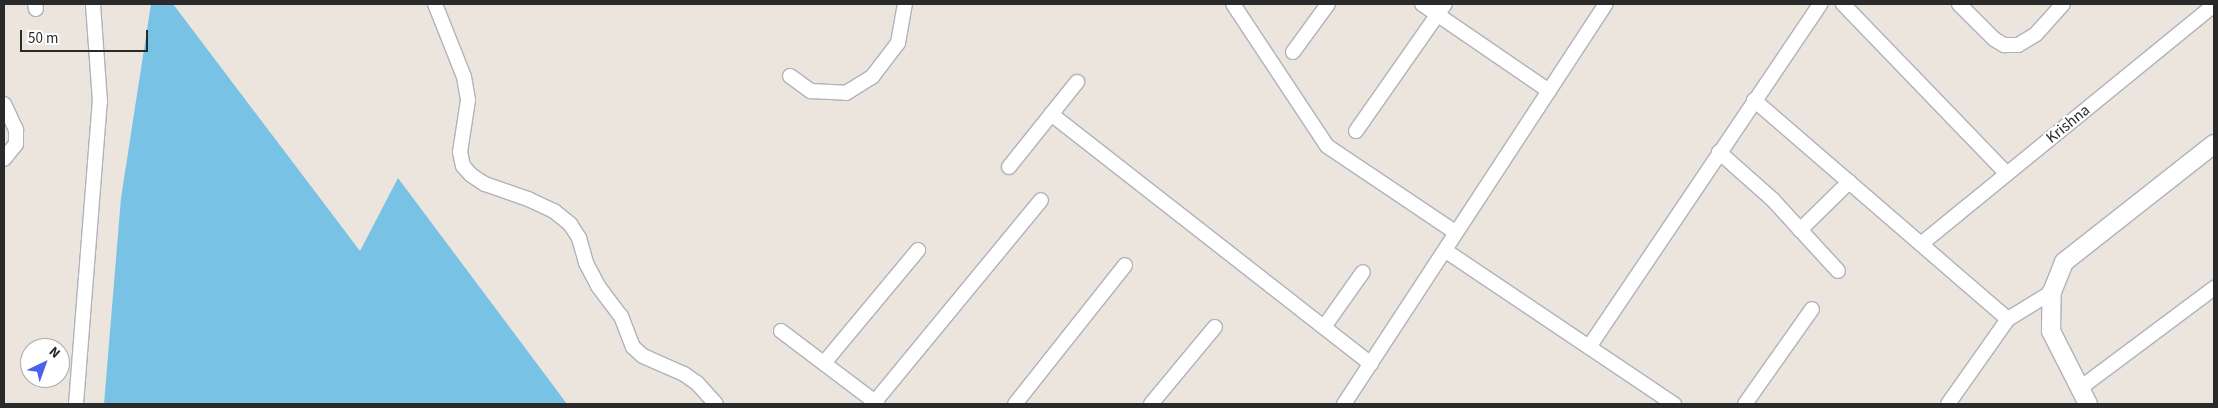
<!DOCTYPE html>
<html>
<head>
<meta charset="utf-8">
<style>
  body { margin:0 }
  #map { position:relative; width:2218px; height:408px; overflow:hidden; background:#ebe5dd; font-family:"Source Sans 3",sans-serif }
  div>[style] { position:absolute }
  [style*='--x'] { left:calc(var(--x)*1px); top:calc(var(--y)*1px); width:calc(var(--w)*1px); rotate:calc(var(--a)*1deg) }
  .water>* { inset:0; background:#78c3e5 }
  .roads { filter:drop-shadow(1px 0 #b0b2bc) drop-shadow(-1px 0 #b0b2bc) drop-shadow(0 1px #b0b2bc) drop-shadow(0 -1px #b0b2bc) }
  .minor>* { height:14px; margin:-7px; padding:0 7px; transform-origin:7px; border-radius:7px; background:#fff }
  .tertiary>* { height:18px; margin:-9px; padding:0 9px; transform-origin:9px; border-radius:9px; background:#fff }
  span { translate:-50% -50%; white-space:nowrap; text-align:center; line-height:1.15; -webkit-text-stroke:4px #fff; paint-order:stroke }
  .street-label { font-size:16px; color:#2a2a2a }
  .frame { position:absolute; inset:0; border:5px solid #2a2a2a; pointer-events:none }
  .north { position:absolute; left:20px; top:338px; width:50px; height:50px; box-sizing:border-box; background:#fff; border:1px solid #aaa; border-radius:50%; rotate:42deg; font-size:14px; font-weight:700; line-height:20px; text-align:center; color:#2a2a2a }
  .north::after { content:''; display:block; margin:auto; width:18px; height:22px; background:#4961eb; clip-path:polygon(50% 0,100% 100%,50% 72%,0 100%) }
  .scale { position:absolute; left:20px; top:30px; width:128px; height:22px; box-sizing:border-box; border:2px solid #2a2a2a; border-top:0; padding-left:6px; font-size:15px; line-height:18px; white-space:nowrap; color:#2a2a2a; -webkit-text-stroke:4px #fff; paint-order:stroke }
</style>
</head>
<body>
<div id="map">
  <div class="water">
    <i style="clip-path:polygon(151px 4px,173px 4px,360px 251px,398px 178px,567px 404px,104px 404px,121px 198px)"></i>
  </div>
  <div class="roads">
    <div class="minor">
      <i style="--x:35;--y:4;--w:5;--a:79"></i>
      <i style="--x:435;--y:4;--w:79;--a:68.3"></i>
      <i style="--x:464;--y:77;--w:23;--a:80"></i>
      <i style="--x:468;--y:100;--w:53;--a:98.7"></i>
      <i style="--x:460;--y:152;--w:14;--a:78"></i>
      <i style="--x:463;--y:166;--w:12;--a:48"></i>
      <i style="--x:471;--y:175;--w:17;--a:33"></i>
      <i style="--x:485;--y:184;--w:46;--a:19.2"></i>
      <i style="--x:528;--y:199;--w:29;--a:25"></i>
      <i style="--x:554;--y:211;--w:21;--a:39"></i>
      <i style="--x:570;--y:224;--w:17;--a:57"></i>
      <i style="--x:579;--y:238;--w:26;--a:74"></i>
      <i style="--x:586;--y:263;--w:26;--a:62"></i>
      <i style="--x:598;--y:286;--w:38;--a:53"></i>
      <i style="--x:621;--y:316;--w:33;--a:69"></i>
      <i style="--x:633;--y:347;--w:13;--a:42"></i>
      <i style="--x:643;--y:356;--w:45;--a:23.7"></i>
      <i style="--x:684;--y:374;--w:16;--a:35"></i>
      <i style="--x:697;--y:383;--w:28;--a:48"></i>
      <i style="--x:1233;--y:4;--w:170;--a:56.5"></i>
      <i style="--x:1327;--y:146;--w:154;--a:33.9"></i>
      <i style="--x:1422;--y:4;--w:154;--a:34.4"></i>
      <i style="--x:1843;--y:4;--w:236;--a:46"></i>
      <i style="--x:1959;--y:4;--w:49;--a:45"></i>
      <i style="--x:1994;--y:39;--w:12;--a:31"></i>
      <i style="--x:2004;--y:45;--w:14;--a:0"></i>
      <i style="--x:2018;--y:45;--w:21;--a:-31"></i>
      <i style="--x:2036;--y:34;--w:40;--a:-48"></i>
      <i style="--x:1293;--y:52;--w:59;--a:-53.9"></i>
      <i style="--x:790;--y:76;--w:26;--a:36"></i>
      <i style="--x:811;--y:91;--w:35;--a:3"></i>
      <i style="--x:846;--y:93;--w:31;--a:-32"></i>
      <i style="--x:872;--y:77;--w:43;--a:-52.6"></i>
      <i style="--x:898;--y:43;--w:40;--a:-80"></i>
      <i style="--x:1754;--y:100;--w:335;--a:40.8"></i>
      <i style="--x:2008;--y:319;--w:52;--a:-31.5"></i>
      <i style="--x:4;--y:104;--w:29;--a:65"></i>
      <i style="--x:16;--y:130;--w:14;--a:90"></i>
      <i style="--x:16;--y:144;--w:19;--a:129"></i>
      <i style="--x:1051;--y:114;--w:406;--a:38"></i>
      <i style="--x:1356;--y:131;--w:155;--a:-55"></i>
      <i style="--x:1719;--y:152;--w:72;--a:41.6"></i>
      <i style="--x:1773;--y:200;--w:96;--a:47.5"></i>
      <i style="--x:1009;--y:167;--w:109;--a:-51.3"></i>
      <i style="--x:1800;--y:230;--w:69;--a:-44.4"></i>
      <i style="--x:1921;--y:244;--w:378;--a:-39.2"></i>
      <i style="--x:1446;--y:251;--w:275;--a:33.9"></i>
      <i style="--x:1324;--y:327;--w:67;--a:-54.7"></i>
      <i style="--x:781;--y:331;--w:121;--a:37"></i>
      <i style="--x:1589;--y:347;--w:414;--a:-56"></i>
      <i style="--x:824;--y:363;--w:147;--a:-50.2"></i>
      <i style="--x:2079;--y:389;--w:169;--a:-36.8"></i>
      <i style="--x:76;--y:404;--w:303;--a:-85.5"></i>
      <i style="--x:100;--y:102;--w:98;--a:-94.1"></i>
      <i style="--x:873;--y:404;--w:264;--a:-50.5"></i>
      <i style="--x:1015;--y:404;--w:177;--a:-51.6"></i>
      <i style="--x:1151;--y:404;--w:100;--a:-50.3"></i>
      <i style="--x:1344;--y:404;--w:478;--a:-56.8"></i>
      <i style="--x:1745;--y:404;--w:116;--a:-54.8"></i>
      <i style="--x:1948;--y:404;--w:104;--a:-54.8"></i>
    </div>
    <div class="tertiary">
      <i style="--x:2088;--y:404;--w:82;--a:-116.9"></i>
      <i style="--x:2051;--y:331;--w:39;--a:-89"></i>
      <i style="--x:2052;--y:292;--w:32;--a:-68"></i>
      <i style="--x:2064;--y:262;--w:191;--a:-38.2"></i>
    </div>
  </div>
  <div class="street-label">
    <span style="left:2068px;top:124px;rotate:-39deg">Krishna</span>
  </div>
  <div class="frame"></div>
  <div class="north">N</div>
  <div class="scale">50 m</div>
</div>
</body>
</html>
